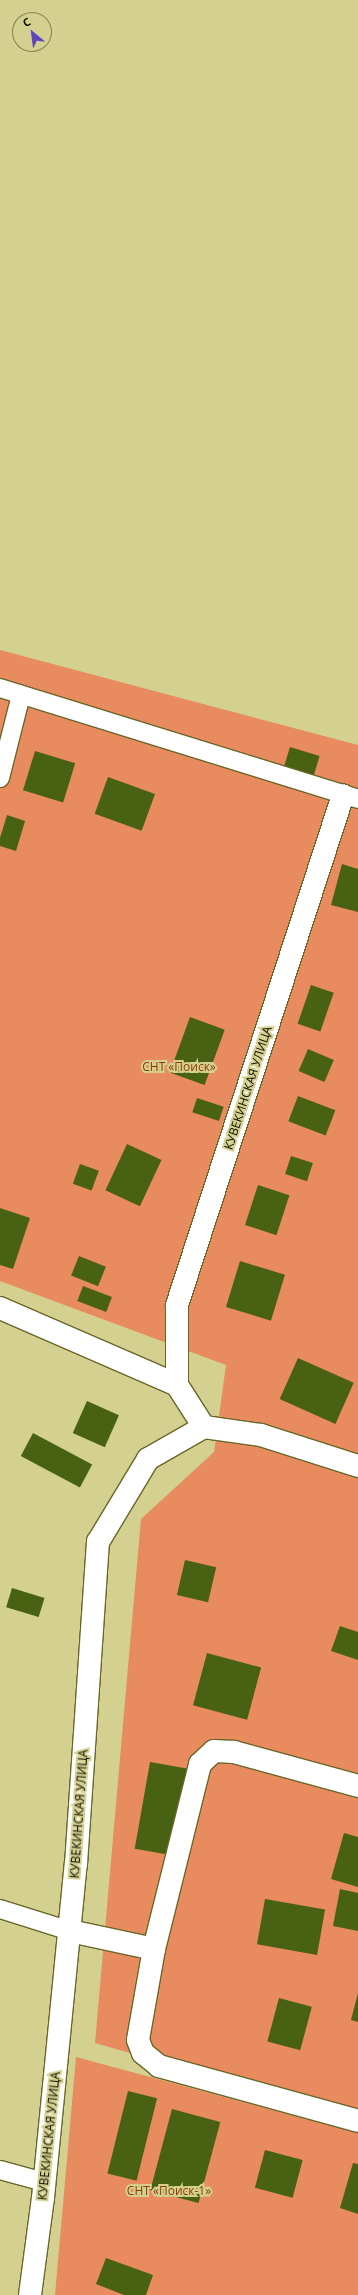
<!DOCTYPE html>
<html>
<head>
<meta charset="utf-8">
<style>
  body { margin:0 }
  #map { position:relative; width:358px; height:2295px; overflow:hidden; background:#d3d090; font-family:"Open Sans",sans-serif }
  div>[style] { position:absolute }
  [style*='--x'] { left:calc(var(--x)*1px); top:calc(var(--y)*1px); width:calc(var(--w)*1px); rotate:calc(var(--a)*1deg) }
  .green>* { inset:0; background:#e88b5f }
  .building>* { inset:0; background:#496112; transform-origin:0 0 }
  .roads { filter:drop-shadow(1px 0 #6a6628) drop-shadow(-1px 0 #6a6628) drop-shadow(0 1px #6a6628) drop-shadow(0 -1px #6a6628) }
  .service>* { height:18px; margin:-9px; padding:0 9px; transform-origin:9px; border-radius:9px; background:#fff }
  .minor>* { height:22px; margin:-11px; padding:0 11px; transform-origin:11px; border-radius:11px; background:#fff }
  span { translate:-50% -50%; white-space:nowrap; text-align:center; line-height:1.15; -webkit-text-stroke:4px #d3d090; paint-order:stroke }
  .park-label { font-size:12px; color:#8f3900 }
  .street-label { font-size:12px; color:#110f00 }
  .north { position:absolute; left:12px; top:12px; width:40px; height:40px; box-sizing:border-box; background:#d3d090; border:1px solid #858356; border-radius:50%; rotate:331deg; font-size:11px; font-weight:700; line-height:16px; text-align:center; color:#110f00 }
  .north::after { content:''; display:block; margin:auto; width:14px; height:18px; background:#5a45bd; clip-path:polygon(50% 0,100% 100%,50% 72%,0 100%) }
</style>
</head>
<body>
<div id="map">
  <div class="green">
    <i style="clip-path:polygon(0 650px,358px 745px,358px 2118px,95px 2043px,141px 1519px,214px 1452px,226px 1365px,0 1281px)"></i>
    <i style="clip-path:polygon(76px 2057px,358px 2133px,358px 2295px,55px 2295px)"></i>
  </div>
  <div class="building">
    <i style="left:290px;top:747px;width:31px;height:20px;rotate:17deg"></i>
    <i style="left:35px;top:751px;width:42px;height:41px;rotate:17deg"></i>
    <i style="left:108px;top:777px;width:50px;height:39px;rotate:20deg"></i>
    <i style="clip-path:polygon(7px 815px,25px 821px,16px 851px,0 846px,0 838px)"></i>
    <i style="clip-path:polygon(342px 864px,358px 869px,358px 912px,331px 905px)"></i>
    <i style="left:311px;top:985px;width:24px;height:41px;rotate:19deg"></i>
    <i style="left:190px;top:1017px;width:37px;height:59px;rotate:20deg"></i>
    <i style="left:308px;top:1049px;width:28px;height:24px;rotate:23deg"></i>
    <i style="left:298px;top:1096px;width:40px;height:27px;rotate:21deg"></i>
    <i style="left:197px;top:1098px;width:28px;height:15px;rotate:18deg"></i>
    <i style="left:127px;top:1144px;width:38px;height:51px;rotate:25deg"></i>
    <i style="left:291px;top:1156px;width:23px;height:19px;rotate:18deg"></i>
    <i style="left:80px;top:1164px;width:20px;height:21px;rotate:20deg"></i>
    <i style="left:258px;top:1185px;width:33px;height:42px;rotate:18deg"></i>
    <i style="clip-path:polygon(0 1208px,30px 1218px,13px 1269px,0 1265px)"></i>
    <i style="left:79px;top:1256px;width:29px;height:21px;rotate:22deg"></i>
    <i style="left:240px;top:1261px;width:47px;height:48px;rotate:17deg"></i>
    <i style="left:83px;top:1286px;width:31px;height:16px;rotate:21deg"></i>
    <i style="left:298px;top:1358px;width:61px;height:45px;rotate:24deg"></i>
    <i style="left:87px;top:1401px;width:35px;height:35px;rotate:24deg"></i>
    <i style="left:33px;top:1433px;width:67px;height:26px;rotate:28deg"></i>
    <i style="left:185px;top:1560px;width:32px;height:36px;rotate:13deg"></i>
    <i style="left:12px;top:1588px;width:34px;height:20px;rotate:17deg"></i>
    <i style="clip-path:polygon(340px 1626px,358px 1632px,358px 1660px,331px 1651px)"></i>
    <i style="left:207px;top:1653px;width:56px;height:54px;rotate:15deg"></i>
    <i style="left:150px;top:1762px;width:39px;height:88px;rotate:10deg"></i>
    <i style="clip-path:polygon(344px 1833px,358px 1837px,358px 1887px,331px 1879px)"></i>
    <i style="clip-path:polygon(340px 1889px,358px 1893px,358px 1931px,333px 1926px)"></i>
    <i style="left:265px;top:1899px;width:61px;height:46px;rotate:10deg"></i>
    <i style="clip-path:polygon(358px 1993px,358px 2022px,351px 2020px)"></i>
    <i style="left:279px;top:1998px;width:34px;height:45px;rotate:15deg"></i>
    <i style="left:128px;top:2091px;width:30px;height:85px;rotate:14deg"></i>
    <i style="left:172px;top:2109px;width:50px;height:84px;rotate:15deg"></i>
    <i style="left:265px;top:2150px;width:39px;height:39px;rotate:15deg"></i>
    <i style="clip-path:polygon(353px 2163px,358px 2164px,358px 2214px,340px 2208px)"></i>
    <i style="clip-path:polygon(106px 2258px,153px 2275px,146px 2295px,124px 2295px,96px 2284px)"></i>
  </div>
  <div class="roads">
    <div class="service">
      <i style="--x:0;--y:688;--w:375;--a:17.2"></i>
      <i style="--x:0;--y:778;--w:86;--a:-75.8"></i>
      <i style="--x:0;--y:1909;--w:73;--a:17.4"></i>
      <i style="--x:0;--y:2170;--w:46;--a:15.3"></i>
    </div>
    <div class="minor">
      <i style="--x:0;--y:1308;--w:193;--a:23.5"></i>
      <i style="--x:177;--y:1385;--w:50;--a:57.3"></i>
      <i style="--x:177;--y:1385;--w:80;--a:-90"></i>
      <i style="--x:177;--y:1305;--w:536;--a:-71.97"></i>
      <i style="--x:204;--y:1427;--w:58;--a:8"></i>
      <i style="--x:261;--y:1435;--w:102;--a:17.7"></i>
      <i style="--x:70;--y:1931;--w:86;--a:12.1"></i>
      <i style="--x:154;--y:1949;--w:191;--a:-76"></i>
      <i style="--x:200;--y:1764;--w:19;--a:-43"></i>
      <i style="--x:214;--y:1751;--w:20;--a:3"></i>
      <i style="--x:234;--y:1752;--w:129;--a:15.3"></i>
      <i style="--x:154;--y:1949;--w:92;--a:100"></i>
      <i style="--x:138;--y:2040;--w:14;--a:69"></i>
      <i style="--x:143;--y:2053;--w:21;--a:39"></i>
      <i style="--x:159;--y:2066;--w:206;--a:15.4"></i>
      <i style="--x:30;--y:2295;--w:98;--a:-82.4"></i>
      <i style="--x:43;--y:2198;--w:336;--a:-84.4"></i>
      <i style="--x:76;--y:1864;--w:323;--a:-86.1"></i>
      <i style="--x:98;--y:1542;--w:97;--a:-58.9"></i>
      <i style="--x:148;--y:1459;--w:64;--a:-29.7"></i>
    </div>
  </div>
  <div class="park-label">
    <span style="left:179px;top:1067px">СНТ «Поиск»</span>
    <span style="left:169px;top:2191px">СНТ «Поиск-1»</span>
  </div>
  <div class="street-label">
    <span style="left:248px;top:1088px;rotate:-72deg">КУВЕКИНСКАЯ УЛИЦА</span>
    <span style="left:79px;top:1814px;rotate:-86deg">КУВЕКИНСКАЯ УЛИЦА</span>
    <span style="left:49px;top:2136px;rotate:-84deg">КУВЕКИНСКАЯ УЛИЦА</span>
  </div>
  <div class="north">С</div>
</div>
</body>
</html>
